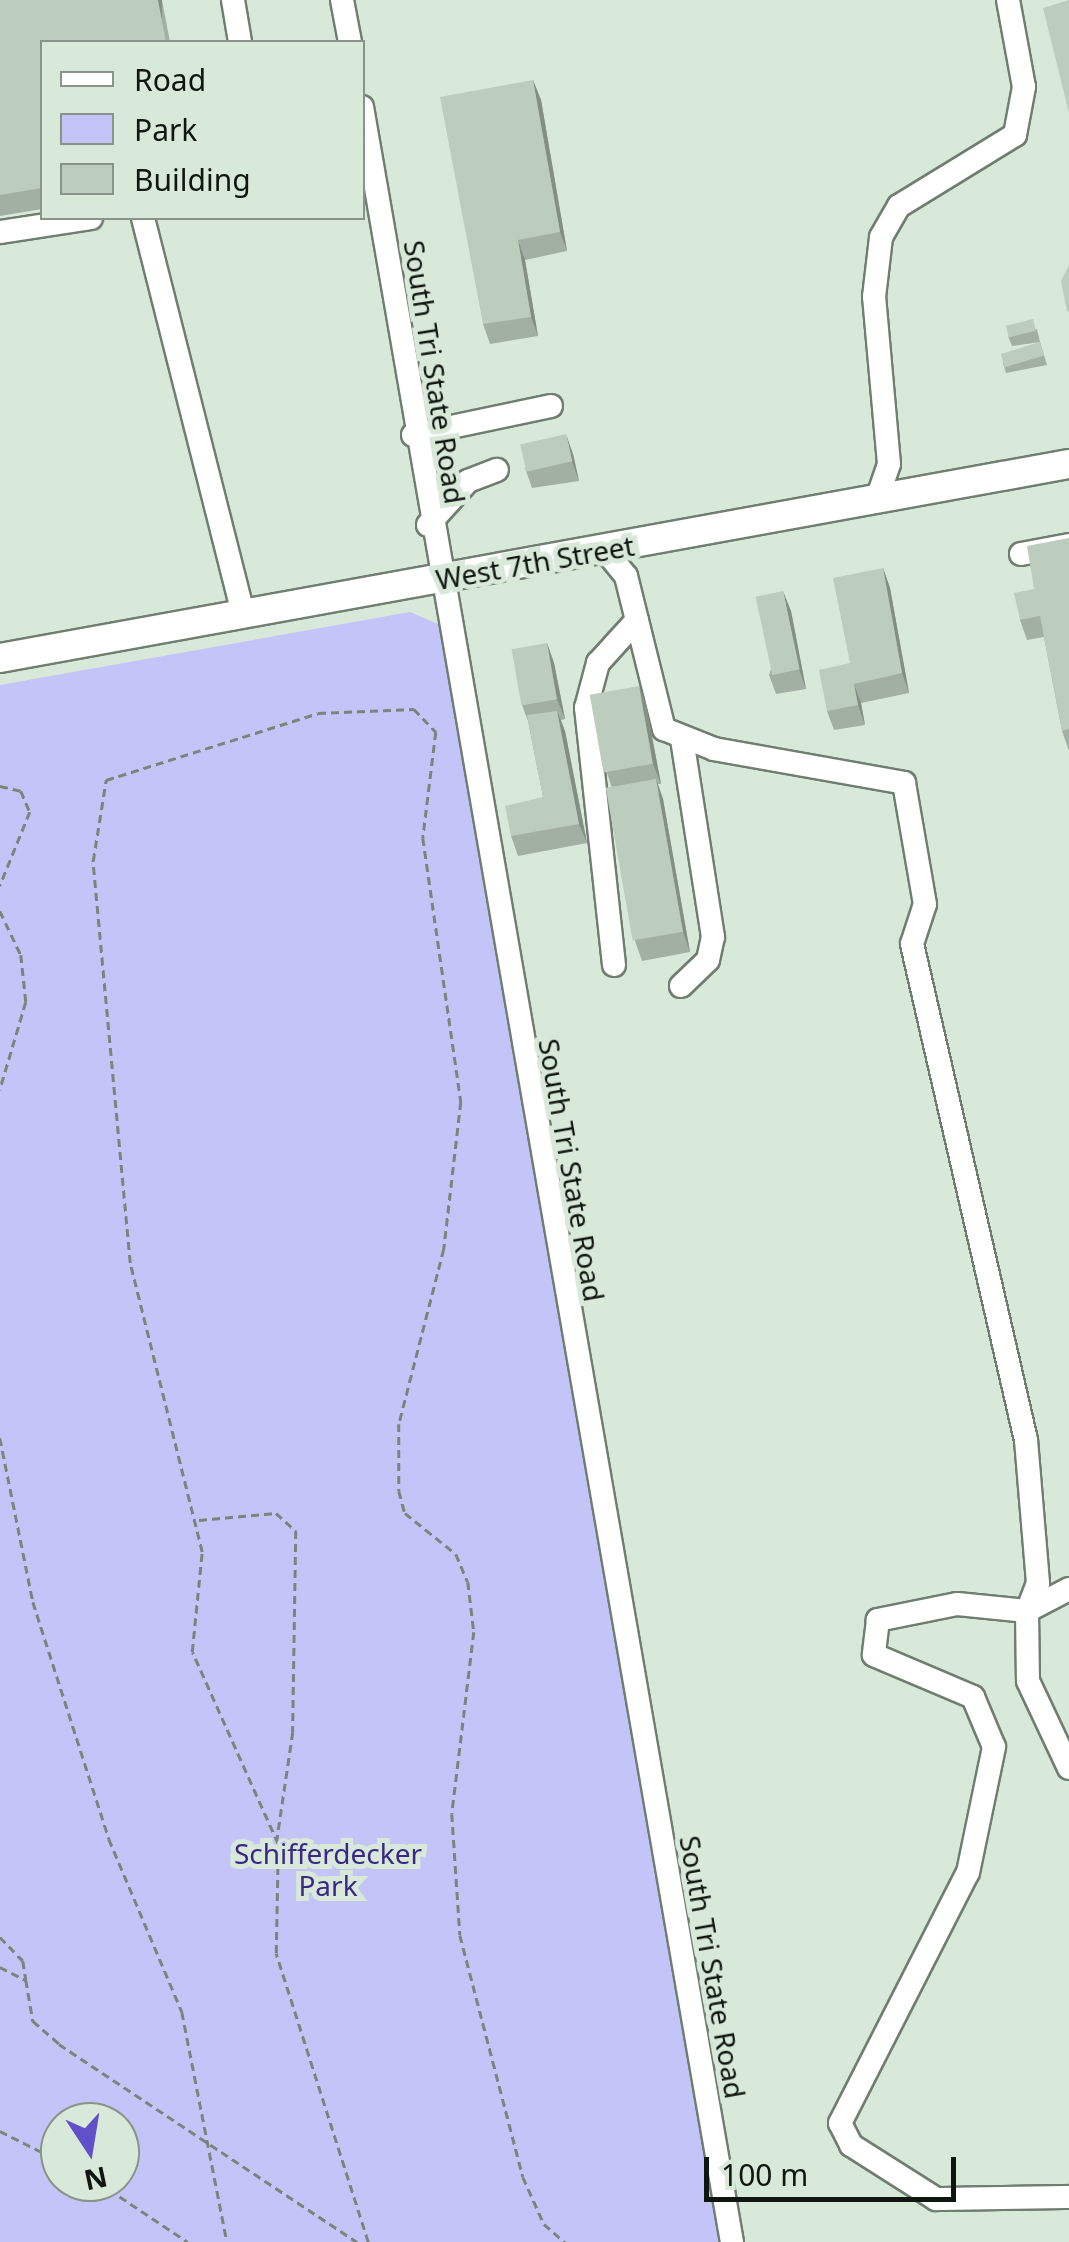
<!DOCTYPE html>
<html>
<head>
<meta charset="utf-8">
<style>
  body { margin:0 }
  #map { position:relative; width:1069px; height:2242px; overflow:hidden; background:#d8e9da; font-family:"Noto Sans",sans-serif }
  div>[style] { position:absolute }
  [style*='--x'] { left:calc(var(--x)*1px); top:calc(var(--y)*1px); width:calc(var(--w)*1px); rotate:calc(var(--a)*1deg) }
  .green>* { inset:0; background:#c3c5f8 }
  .path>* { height:2.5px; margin-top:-1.25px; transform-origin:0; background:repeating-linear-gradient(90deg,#7a867b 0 8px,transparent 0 13px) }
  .roads { filter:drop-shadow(2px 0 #6f7e70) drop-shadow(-2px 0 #6f7e70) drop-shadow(0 2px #6f7e70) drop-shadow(0 -2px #6f7e70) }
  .minor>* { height:22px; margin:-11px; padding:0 11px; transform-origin:11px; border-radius:11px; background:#fff }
  .major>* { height:28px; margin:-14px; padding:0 14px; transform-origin:14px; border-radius:14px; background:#fff }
  .wall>* { inset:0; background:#a2afa3 }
  .shaded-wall>* { inset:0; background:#848f84; transform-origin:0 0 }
  .building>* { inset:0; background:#bcccbd; transform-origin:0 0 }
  span { translate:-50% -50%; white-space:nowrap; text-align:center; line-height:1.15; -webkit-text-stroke:10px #d8e9da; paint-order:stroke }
  .street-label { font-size:28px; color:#0f150f }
  .park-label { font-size:28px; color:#382887 }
  .legend { position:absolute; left:40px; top:40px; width:325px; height:180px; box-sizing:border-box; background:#d8e9da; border:2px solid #889489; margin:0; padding:12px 18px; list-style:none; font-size:30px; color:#0f150f }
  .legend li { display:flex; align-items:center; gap:20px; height:50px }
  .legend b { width:50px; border:2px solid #889489 }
  .north { position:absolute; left:40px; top:2102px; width:100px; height:100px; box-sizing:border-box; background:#d8e9da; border:2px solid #889489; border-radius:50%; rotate:168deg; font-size:28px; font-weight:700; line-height:40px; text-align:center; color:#0f150f }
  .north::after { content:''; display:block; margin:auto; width:35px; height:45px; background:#6051ca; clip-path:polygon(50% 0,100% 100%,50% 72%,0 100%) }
  .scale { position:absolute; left:704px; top:2157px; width:252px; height:45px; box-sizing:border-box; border:5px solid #0f150f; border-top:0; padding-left:12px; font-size:30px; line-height:35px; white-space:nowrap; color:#0f150f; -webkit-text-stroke:8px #d8e9da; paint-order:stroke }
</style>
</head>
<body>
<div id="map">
  <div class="green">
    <i style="clip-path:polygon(evenodd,410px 612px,440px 625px,726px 2242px,0 2242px,0 685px,410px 612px,60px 2122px,120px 2122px,120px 2182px,60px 2182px,60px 2122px)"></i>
  </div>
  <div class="path">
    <i style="--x:0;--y:786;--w:22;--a:13"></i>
    <i style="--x:21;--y:791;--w:23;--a:67"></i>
    <i style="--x:30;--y:812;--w:80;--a:112.1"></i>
    <i style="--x:0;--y:911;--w:49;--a:64.5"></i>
    <i style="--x:21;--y:955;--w:47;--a:83.9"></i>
    <i style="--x:26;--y:1002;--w:92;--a:106.5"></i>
    <i style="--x:0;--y:1438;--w:167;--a:78.6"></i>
    <i style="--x:33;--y:1602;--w:249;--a:72.2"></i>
    <i style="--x:109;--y:1839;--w:188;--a:67.1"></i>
    <i style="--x:182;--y:2012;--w:234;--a:78.9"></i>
    <i style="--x:199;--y:1520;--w:77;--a:-5.2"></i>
    <i style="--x:276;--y:1513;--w:27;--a:42"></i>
    <i style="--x:296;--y:1531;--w:201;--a:90.9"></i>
    <i style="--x:293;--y:1732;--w:110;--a:98.4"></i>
    <i style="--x:0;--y:1937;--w:33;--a:46"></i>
    <i style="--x:23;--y:1961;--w:19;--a:81"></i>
    <i style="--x:0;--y:1967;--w:29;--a:27"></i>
    <i style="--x:26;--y:1980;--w:42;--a:80.3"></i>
    <i style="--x:33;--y:2021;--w:35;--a:41"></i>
    <i style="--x:59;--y:2044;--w:358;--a:33.6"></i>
    <i style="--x:0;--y:2131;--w:67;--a:26.6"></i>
    <i style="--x:98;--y:2182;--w:108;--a:33.7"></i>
    <i style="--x:368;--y:2242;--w:303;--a:-107.7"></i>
    <i style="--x:276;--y:1953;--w:109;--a:-88.9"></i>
    <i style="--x:278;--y:1844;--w:210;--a:-114.1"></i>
    <i style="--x:192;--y:1652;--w:100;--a:-84.3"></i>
    <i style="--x:202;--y:1552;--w:298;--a:-104"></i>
    <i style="--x:130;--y:1263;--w:404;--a:-95.3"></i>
    <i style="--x:93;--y:861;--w:82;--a:-80.9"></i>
    <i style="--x:106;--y:780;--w:222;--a:-17.5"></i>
    <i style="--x:318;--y:713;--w:96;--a:-2.4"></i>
    <i style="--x:414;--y:709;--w:32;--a:46"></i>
    <i style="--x:436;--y:732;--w:107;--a:97"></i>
    <i style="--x:423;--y:838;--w:267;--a:81.8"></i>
    <i style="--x:461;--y:1102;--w:148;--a:96.6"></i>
    <i style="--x:444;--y:1249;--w:181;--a:104.4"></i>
    <i style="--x:399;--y:1424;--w:67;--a:90"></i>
    <i style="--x:399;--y:1491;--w:23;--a:75"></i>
    <i style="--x:405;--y:1513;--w:65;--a:38.8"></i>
    <i style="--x:456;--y:1554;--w:30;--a:67"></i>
    <i style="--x:468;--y:1582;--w:50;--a:83.2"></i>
    <i style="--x:474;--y:1632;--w:183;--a:96.9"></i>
    <i style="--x:452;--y:1814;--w:121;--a:86.2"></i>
    <i style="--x:460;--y:1935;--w:250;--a:75.4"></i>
    <i style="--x:523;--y:2177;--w:51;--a:65.9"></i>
    <i style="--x:544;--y:2224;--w:28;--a:41"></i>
  </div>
  <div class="roads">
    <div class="minor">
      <i style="--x:233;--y:0;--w:43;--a:80.5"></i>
      <i style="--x:342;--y:0;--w:43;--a:79.2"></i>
      <i style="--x:362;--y:107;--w:2167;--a:80.17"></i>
      <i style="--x:143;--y:218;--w:408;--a:75.8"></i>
      <i style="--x:0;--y:232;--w:92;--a:-8.7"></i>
      <i style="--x:413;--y:435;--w:141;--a:-11.9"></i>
      <i style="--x:877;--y:499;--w:37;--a:-71"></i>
      <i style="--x:889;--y:464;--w:168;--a:-95.1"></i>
      <i style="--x:874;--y:297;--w:60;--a:-83.3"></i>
      <i style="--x:881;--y:237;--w:36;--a:-60"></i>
      <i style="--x:899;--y:206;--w:136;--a:-31.5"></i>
      <i style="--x:1015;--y:135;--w:49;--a:-79.4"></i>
      <i style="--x:1024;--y:87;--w:88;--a:-100.4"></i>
      <i style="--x:428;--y:525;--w:59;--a:-47.7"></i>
      <i style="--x:468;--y:481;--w:31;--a:-21"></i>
      <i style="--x:604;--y:549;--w:35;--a:51"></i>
      <i style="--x:626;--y:576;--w:158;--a:76.1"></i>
      <i style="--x:664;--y:729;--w:54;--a:21.8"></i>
      <i style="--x:714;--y:749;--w:193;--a:10.1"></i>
      <i style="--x:904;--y:783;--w:123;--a:80.2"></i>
      <i style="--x:925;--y:904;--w:42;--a:108"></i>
      <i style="--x:912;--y:944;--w:509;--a:77.06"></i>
      <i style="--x:1026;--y:1440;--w:144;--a:85.2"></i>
      <i style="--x:1038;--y:1583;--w:30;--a:111"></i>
      <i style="--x:1027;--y:1611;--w:70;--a:89.2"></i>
      <i style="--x:1028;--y:1681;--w:96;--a:64.8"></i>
      <i style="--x:1021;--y:554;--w:49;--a:-10.6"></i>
      <i style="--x:614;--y:965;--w:259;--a:-96.2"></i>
      <i style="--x:586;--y:708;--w:47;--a:-75.1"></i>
      <i style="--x:598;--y:663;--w:58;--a:-47.8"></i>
      <i style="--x:681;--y:986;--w:37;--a:-44"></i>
      <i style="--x:708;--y:960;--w:24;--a:-78"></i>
      <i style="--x:713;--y:937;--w:199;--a:-98.9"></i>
      <i style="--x:1069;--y:1589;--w:47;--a:152.4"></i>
      <i style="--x:1027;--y:1611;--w:70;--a:-174.3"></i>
      <i style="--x:957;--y:1604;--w:81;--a:168.6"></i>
      <i style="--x:878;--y:1620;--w:35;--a:97"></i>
      <i style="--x:874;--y:1655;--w:108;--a:23"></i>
      <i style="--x:973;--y:1697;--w:54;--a:67.2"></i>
      <i style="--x:994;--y:1747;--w:128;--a:101.7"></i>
      <i style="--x:968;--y:1872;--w:282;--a:117"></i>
      <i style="--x:840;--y:2123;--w:25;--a:63"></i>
      <i style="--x:851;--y:2145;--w:101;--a:32.4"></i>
      <i style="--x:936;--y:2199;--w:133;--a:-0.9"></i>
    </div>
    <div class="major">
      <i style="--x:0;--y:658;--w:1086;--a:-10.29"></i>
    </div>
  </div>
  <div class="wall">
    <i style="clip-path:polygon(0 0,162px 0,170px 42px,42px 42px,42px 209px,0 216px)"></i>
    <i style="clip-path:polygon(533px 80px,541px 100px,567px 251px,525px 260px,538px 336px,490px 344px,483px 324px)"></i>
    <i style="clip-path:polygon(1037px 329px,1040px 342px,1012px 346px,1008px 336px)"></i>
    <i style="clip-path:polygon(1040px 342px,1047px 365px,1006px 373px,1003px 363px)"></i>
    <i style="clip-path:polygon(573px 454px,579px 481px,532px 488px,525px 468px)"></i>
    <i style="clip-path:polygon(1069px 538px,1069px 751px,1062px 731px,1044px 637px,1027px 640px,1020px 620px,1034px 589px)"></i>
    <i style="clip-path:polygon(883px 568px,890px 588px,909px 693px,861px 703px,865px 725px,834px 730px,827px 711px,850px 663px)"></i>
    <i style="clip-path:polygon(791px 611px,806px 689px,776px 694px,769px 675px)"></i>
    <i style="clip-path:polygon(547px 643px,554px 663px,565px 719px,561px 720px,565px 731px,587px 843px,518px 856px,511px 836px,543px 797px,528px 721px,522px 705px)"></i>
    <i style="clip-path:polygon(639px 686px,646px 705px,661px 784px,658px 784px,663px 799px,690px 952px,642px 961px,635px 941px,612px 788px,607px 773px)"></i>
  </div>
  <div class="shaded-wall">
    <i style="left:158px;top:0;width:4px;height:43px"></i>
    <i style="clip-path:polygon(533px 80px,541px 100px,567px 251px,560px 232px)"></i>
    <i style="clip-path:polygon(518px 240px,525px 260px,538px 336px,531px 317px)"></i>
    <i style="clip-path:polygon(566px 434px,573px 454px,579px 481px,572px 461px)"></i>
    <i style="clip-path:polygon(883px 568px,890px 588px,909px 693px,902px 673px)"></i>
    <i style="clip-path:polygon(783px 591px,791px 611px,806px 689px,799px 669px)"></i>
    <i style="clip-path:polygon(547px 643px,554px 663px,565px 719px,557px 699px)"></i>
    <i style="clip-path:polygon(854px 684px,861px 703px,865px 725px,858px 705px)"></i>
    <i style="clip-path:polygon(639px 686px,646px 705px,661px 784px,653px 764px)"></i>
    <i style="clip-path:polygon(557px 711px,565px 731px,587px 843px,579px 824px)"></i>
    <i style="clip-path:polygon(656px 779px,663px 799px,690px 952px,683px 932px)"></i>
  </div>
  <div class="building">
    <i style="clip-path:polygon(0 0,158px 0,166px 42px,42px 42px,42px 188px,0 195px)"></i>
    <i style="clip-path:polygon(1069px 0,1069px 113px,1043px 8px)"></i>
    <i style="clip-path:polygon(533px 80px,560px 232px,518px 240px,531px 317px,483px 324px,440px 97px)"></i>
    <i style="clip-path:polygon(1069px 265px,1069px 311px,1067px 312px,1061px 281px)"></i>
    <i style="left:1033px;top:319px;width:12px;height:28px;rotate:76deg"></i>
    <i style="left:1040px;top:342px;width:14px;height:41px;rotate:73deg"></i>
    <i style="left:566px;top:434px;width:28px;height:47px;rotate:77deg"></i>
    <i style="clip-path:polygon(1069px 538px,1069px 729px,1062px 731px,1040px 616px,1020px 620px,1014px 593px,1034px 589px,1027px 546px)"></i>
    <i style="clip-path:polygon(883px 568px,902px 673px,854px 684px,858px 705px,827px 711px,819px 670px,850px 663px,833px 578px)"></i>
    <i style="left:783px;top:591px;width:80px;height:28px;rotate:78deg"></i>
    <i style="left:547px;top:643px;width:57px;height:36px;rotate:80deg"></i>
    <i style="left:639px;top:686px;width:79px;height:50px;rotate:80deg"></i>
    <i style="clip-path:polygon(557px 711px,579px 824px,511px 836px,505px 806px,543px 797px,527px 715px)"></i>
    <i style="left:656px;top:779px;width:155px;height:51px;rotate:80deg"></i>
  </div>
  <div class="street-label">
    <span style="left:435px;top:372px;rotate:81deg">South Tri State Road</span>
    <span style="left:535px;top:562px;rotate:-10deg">West 7th Street</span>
    <span style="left:572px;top:1170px;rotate:80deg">South Tri State Road</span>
    <span style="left:713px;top:1967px;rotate:80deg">South Tri State Road</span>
  </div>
  <div class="park-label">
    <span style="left:328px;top:1869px">Schifferdecker<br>Park</span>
  </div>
  <ul class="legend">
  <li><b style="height:12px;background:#fff"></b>Road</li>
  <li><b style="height:28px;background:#c3c5f8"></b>Park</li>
  <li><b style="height:28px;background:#bcccbd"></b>Building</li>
  </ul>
  <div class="north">N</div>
  <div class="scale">100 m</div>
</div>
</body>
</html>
